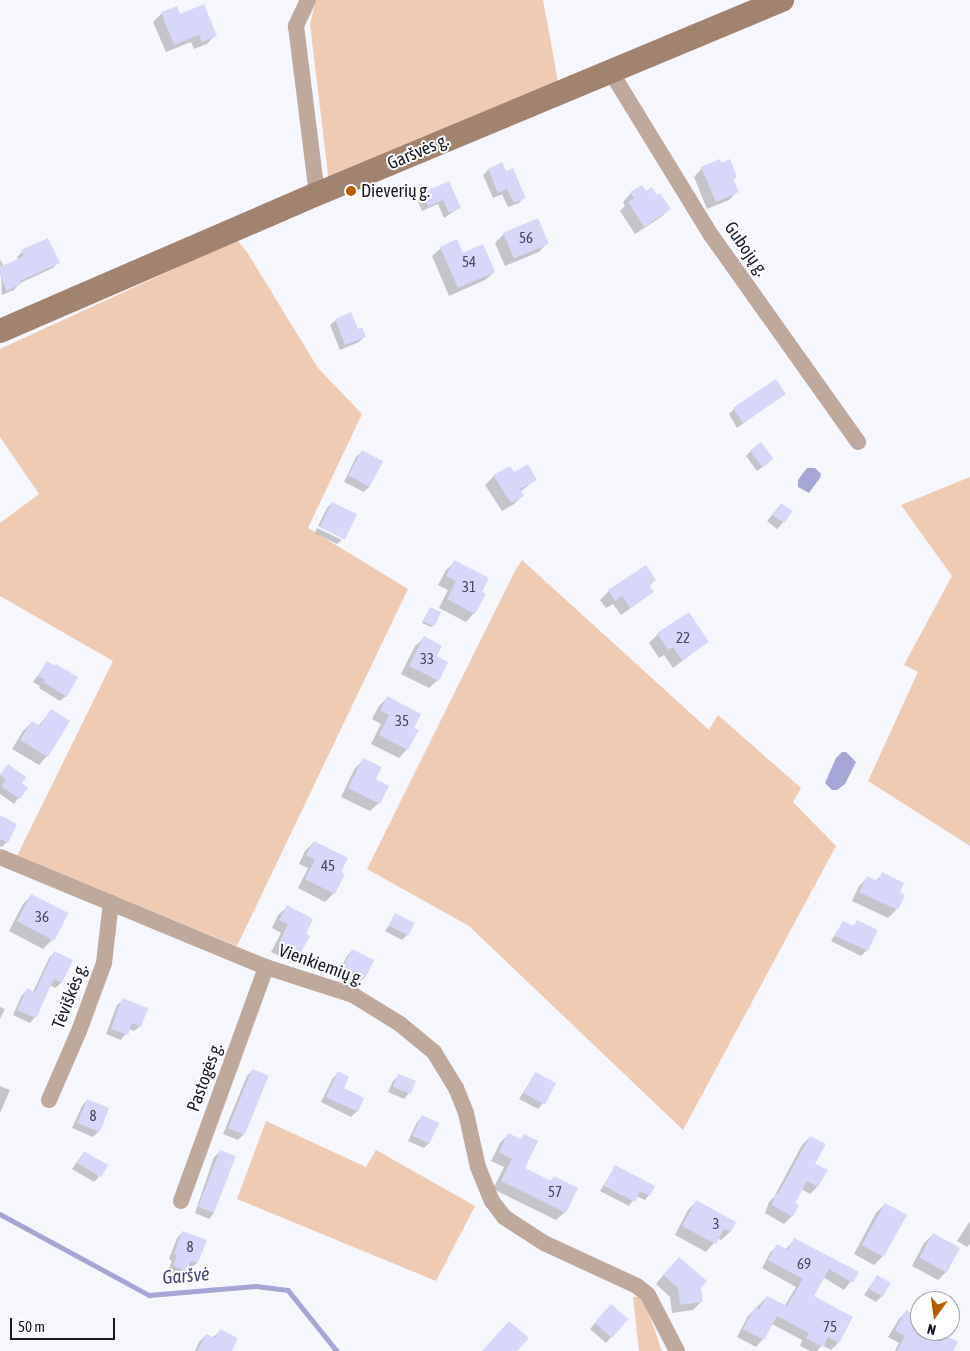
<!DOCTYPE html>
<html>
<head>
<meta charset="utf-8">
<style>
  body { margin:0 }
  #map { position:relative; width:970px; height:1351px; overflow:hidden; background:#f6f6fd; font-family:"Asap Condensed",sans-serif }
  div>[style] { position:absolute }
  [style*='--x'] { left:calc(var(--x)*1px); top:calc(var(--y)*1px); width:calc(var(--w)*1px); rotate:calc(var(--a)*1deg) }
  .green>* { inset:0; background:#efcbb4 }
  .water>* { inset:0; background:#a5a6d6 }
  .shadow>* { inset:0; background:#0003; transform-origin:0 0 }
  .stream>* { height:4.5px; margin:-2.25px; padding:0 2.25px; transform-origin:2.25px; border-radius:2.25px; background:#a5a6d6 }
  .building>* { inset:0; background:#d7d8f9; transform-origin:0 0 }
  .street>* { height:16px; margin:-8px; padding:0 8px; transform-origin:8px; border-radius:8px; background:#bea99c }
  .secondary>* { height:24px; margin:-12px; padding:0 12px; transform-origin:12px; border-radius:12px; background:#a28370 }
  .dots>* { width:14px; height:14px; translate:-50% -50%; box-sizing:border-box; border:2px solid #fff; border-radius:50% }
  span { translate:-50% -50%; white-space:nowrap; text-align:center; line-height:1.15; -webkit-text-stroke:4px #fff; paint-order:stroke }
  .number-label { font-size:15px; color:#474858 }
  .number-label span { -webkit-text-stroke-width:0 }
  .street-label { font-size:18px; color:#171823 }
  .poi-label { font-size:18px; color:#171823 }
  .left { translate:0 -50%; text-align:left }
  .water-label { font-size:19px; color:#45427e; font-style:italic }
  .north { position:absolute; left:910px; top:1291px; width:50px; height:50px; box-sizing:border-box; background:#fff; border:1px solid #a2a3a7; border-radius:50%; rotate:194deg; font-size:14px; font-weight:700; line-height:20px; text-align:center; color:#171823 }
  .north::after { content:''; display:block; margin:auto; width:18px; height:22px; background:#b85c00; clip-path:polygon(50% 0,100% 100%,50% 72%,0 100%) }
  .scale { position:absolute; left:10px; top:1318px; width:105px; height:22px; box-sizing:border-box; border:2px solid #171823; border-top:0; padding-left:6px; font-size:15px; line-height:18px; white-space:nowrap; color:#171823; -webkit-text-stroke:4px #fff; paint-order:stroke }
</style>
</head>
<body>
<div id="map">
  <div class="green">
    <i style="clip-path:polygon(316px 0,543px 0,559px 87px,329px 183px,310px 24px)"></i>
    <i style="clip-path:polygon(237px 240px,247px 252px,318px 368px,362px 414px,308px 528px,408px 589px,237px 946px,17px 856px,113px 661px,0 596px,0 523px,39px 494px,0 437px,0 349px)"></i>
    <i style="clip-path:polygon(970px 477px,970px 846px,868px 781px,918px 672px,904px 665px,952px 576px,901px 505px)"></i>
    <i style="clip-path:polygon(522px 560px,709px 730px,718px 715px,801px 788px,793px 802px,836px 846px,683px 1130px,469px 926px,367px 869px,516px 569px)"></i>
    <i style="clip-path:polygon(266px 1121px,366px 1167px,376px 1150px,475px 1206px,436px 1281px,237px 1199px)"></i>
    <i style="clip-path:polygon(633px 1297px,643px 1297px,662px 1351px,639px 1351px)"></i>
  </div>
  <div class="water">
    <i style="clip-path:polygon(807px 468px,815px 468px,821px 474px,820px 478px,809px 493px,798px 487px,798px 480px)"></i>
    <i style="clip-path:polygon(842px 752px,846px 752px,856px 762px,845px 784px,837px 790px,832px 790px,825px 783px,836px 758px)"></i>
  </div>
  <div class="shadow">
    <i style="clip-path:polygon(162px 13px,180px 16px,215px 35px,207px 44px,194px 49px,191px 42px,166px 52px,153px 22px)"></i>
    <i style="clip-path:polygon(720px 165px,736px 177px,732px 180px,737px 192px,729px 200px,707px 209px,694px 177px,702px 168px)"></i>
    <i style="clip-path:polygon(488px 170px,505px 173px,524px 197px,519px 203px,508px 207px,502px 194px,493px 198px,483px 175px)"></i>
    <i style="clip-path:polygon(448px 183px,459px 208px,444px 218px,438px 204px,422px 211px,417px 200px,422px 194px)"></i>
    <i style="clip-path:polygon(646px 192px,656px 197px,669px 209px,661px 217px,635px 234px,620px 211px,625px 206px,623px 202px,631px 193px)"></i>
    <i style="clip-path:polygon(504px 234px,547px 243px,539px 252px,505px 266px,495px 243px)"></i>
    <i style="clip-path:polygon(441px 248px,462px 254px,494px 272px,485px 280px,449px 296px,432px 256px)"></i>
    <i style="clip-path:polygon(22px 252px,58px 262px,53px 268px,20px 283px,14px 290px,2px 295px,0 259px,4px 267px,18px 260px,17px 257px)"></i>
    <i style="clip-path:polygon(336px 320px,357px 331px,364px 337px,359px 342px,340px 350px,330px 325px)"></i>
    <i style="clip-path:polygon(784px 394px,737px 428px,729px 414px,734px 409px)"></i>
    <i style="clip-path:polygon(751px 451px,767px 464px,757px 471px,746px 456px)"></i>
    <i style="clip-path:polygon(362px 452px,370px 486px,364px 492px,344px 482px,356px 457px)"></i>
    <i style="clip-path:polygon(510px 468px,513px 474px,535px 480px,520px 492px,522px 496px,514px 504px,502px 511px,485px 485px,494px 476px)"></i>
    <i style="clip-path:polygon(332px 503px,343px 537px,318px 526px,327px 508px)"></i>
    <i style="left:781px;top:504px;width:13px;height:22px;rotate:39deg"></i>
    <i style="clip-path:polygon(317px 528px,342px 540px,337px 544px,315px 533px)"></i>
    <i style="clip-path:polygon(455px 562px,480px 592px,474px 613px,466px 622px,439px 608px,448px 590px,438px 585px,446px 570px)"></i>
    <i style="clip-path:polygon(646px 566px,655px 580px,649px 586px,653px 592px,621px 615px,613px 604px,606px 608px,600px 600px,609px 591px)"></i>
    <i style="clip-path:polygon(430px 608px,433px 625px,431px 627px,422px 623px)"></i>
    <i style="clip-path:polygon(688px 614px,707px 642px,673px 668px,664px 655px,659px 658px,649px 643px,658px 634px)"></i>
    <i style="clip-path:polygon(424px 638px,435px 657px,438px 680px,429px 688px,401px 674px,415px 646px)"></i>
    <i style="clip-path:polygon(47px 663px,54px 667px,66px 696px,60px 701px,39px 688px,40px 686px,33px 682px)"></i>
    <i style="clip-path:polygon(387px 698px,413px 728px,407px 749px,399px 758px,371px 744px,381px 724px,372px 719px,379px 706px)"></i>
    <i style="clip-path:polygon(51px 711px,47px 756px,39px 765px,12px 749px,23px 731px,32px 722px,38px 726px)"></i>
    <i style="clip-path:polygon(364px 760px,374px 780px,379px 803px,370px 811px,341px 797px,355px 768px)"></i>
    <i style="clip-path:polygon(8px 766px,20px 783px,26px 788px,14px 804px,0 794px,0 775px)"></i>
    <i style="clip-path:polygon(0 817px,7px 842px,2px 847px,0 846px)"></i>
    <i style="clip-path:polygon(314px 842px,343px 874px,334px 893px,325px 902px,298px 888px,308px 868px,299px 864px,305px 851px)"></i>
    <i style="clip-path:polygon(883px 874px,898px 892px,904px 895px,896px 910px,888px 918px,852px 901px,859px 886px,867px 878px,875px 881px)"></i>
    <i style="clip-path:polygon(32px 895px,52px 940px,43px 949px,9px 931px,23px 904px)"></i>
    <i style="clip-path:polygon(287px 907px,304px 934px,299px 954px,291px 962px,271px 952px,281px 933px,272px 928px,278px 915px)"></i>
    <i style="clip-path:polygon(396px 915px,408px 934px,402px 940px,385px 931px)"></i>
    <i style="clip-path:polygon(843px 922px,852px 927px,857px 922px,867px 950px,861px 956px,831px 941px)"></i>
    <i style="clip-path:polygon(352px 951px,372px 961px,365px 977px,359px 982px,339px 972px,347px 956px)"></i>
    <i style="clip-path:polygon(55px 952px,72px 961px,61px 983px,55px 988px,50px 985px,35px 1017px,30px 1023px,13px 1015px,22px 995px,27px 990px,33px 992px,49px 958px)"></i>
    <i style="clip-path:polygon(123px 1000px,140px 1026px,134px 1031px,129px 1029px,121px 1040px,106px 1034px,117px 1005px)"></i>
    <i style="clip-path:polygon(0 1007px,5px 1009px,0 1019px)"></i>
    <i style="clip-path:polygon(252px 1071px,267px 1077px,244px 1134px,238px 1140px,223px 1134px,247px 1076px)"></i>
    <i style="clip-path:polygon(338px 1073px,342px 1089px,357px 1111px,351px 1117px,321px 1102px,333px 1078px)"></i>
    <i style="clip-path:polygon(535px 1074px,543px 1103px,538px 1109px,519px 1099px)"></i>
    <i style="clip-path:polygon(399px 1075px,409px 1093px,404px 1099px,388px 1092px,393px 1081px)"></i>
    <i style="clip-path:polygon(0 1086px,10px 1090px,0 1113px)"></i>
    <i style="clip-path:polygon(87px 1100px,98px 1132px,93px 1137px,72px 1128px,82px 1106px)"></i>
    <i style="clip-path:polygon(422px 1117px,429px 1143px,424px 1148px,408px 1141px,417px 1122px)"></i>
    <i style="clip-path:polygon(508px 1135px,520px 1140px,524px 1135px,523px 1169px,549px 1182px,554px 1177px,565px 1212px,556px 1220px,493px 1189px,504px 1167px,491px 1161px,500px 1143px)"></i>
    <i style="clip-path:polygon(810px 1137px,817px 1187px,810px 1194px,801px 1189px,793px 1203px,792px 1216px,784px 1224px,765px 1213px,769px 1202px,774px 1197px,802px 1145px)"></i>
    <i style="clip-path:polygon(84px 1152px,99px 1177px,94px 1182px,72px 1169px)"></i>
    <i style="clip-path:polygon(220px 1152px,214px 1213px,209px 1219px,195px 1213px,214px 1157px)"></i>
    <i style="clip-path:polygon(615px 1167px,649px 1195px,645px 1200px,636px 1196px,629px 1206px,600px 1191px)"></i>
    <i style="clip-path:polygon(696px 1202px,735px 1222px,730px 1232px,721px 1240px,718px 1238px,706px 1252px,675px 1235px,688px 1210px)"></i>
    <i style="clip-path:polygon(885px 1204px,882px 1257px,874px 1265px,854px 1254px,876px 1213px)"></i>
    <i style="clip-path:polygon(970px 1221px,970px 1244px,967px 1247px,957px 1241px)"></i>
    <i style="clip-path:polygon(183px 1232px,205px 1241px,197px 1263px,191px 1268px,187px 1266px,180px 1276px,168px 1271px,172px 1261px,169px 1259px,177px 1238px)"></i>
    <i style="clip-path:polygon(933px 1235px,946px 1272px,938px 1280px,912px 1266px,924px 1243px)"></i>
    <i style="clip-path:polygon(794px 1240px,857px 1273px,844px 1290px,823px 1277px,812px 1296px,838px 1343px,831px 1350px,822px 1345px,817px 1351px,810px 1351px,800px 1346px,802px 1340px,772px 1324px,763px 1339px,756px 1347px,737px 1337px,748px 1316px,767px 1297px,784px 1307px,796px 1287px,762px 1268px,770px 1253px,778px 1245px,785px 1250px)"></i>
    <i style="clip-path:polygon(670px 1267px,699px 1288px,701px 1302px,693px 1310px,672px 1313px,670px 1297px,656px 1284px)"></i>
    <i style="clip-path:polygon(877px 1276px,882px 1296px,876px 1302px,864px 1295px)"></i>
    <i style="clip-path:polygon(605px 1311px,611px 1337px,606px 1343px,590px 1329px)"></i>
    <i style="clip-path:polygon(906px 1312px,920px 1320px,920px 1331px,937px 1331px,951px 1351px,895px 1351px,899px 1343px,888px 1337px,899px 1319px)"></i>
    <i style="clip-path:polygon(220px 1331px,231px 1351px,195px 1351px,199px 1342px,206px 1335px,212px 1338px)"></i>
  </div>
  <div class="stream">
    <i style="--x:0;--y:1214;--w:170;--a:28.5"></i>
    <i style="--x:149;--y:1295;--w:107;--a:-4.8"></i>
    <i style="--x:256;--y:1286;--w:32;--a:7"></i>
    <i style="--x:288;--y:1290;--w:78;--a:51.2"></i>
  </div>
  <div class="building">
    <i style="clip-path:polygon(204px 4px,217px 36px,202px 42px,199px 35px,174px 45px,161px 12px,177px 6px,180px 14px)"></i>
    <i style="clip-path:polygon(720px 159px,721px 163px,730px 159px,737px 177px,733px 179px,739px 192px,716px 202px,701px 167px)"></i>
    <i style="clip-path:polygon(502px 162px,506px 171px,513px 168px,526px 198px,514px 203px,507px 189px,498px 193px,488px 169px)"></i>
    <i style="clip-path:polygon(449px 181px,461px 208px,449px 213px,443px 200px,428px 207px,422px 193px)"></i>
    <i style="clip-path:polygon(642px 185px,646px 191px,652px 187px,657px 195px,660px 193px,671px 209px,644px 227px,628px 202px,634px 198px,630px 192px)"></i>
    <i style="left:538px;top:218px;width:28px;height:38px;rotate:67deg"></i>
    <i style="clip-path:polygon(48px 238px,60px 263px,20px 281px,21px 284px,7px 291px,0 275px,0 267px,24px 256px,21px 250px)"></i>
    <i style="clip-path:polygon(457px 239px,463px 253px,483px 244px,495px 272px,458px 288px,440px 247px)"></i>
    <i style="clip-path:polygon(351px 312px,358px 329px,362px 327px,366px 337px,345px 345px,335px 319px)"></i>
    <i style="left:776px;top:379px;width:18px;height:52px;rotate:56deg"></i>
    <i style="left:761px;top:442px;width:21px;height:14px;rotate:53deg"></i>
    <i style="left:362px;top:450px;width:24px;height:29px;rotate:28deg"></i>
    <i style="clip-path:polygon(528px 464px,537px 480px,520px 489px,524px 496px,511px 503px,493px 475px,510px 466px,514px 472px)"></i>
    <i style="left:332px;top:502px;width:28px;height:28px;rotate:26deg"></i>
    <i style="left:781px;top:503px;width:14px;height:15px;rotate:34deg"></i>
    <i style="clip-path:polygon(454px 560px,489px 578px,482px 592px,486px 594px,475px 614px,447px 599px,456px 581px,446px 576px)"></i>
    <i style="clip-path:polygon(646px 565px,656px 580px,649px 585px,654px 592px,630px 608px,622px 596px,615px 601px,608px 590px)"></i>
    <i style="left:430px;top:607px;width:12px;height:16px;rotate:24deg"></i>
    <i style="clip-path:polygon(689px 612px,709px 642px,682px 660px,673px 647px,668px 650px,657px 633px)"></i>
    <i style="clip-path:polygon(424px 636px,442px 646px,437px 656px,448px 662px,439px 681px,409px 666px)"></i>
    <i style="clip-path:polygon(47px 661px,55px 666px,56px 664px,78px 677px,67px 697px,43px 682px,45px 680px,38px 676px)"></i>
    <i style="clip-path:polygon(387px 696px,421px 714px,414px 728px,419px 730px,408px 750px,379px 735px,389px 715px,380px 711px)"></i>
    <i style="clip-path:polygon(51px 709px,70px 721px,48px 757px,20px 740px,32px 721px,40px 726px)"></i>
    <i style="clip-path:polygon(363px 758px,382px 767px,376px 779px,389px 786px,380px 804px,348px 788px)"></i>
    <i style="clip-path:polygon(8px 764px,26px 777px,22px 783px,28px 788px,20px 799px,1px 786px,6px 780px,0 775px)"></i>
    <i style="clip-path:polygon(0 815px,17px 824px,8px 843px,0 839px)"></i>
    <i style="clip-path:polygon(314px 841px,348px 858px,341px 872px,345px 874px,335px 894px,305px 879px,315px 860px,306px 855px)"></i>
    <i style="clip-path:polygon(882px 872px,904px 883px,900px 892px,905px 895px,898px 910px,859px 892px,867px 876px,878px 881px)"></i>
    <i style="left:31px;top:894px;width:42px;height:31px;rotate:27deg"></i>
    <i style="clip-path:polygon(287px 905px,313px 919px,306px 933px,310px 936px,300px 954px,279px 943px,288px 924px,279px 920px)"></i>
    <i style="left:395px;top:913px;width:22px;height:14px;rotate:27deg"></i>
    <i style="clip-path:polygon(857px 920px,878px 930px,868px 951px,835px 936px,843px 921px,854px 926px)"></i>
    <i style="left:352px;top:949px;width:25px;height:20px;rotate:27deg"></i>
    <i style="clip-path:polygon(54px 951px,73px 960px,62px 983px,54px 979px,36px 1018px,17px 1010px,27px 988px,35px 992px)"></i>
    <i style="clip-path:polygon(122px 998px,148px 1008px,141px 1027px,132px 1023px,128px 1035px,111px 1029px)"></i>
    <i style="left:252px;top:1069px;width:18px;height:64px;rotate:22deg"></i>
    <i style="clip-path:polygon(338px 1071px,349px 1077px,344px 1088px,364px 1098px,358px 1112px,326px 1097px)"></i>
    <i style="left:535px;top:1072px;width:24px;height:24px;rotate:28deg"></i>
    <i style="left:398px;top:1074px;width:19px;height:14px;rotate:21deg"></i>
    <i style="left:87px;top:1099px;width:24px;height:26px;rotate:22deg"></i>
    <i style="left:422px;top:1115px;width:19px;height:23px;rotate:25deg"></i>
    <i style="clip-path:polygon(508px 1133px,521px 1139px,524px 1134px,538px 1141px,525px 1168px,551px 1181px,554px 1176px,578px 1188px,566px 1213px,501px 1181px,512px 1159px,499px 1152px)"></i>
    <i style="clip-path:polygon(810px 1136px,826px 1144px,815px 1164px,828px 1170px,818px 1187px,807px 1181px,795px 1203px,799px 1205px,793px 1217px,772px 1205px,776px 1193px,778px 1194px)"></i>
    <i style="left:220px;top:1150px;width:17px;height:61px;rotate:21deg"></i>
    <i style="left:84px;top:1151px;width:28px;height:14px;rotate:30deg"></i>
    <i style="clip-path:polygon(615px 1165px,655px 1186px,650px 1196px,640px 1191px,635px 1202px,604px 1186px)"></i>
    <i style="clip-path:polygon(696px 1200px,736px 1222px,731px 1232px,724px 1229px,716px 1244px,682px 1226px)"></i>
    <i style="left:885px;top:1203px;width:25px;height:48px;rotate:29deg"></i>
    <i style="clip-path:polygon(182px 1231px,207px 1240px,198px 1263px,191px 1261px,186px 1271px,173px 1266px,177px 1255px,174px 1254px)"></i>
    <i style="left:933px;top:1233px;width:31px;height:28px;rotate:29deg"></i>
    <i style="clip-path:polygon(794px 1238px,859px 1272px,853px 1283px,829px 1269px,814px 1296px,853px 1317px,839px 1343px,828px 1337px,823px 1347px,806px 1338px,809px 1333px,777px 1316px,764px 1340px,743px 1329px,755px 1307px,759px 1310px,767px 1296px,787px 1306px,792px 1298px,803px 1279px,768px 1260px,777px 1244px,788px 1250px)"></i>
    <i style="clip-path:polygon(679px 1257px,707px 1281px,701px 1288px,703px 1302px,680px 1305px,678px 1288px,663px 1275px)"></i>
    <i style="left:877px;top:1275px;width:16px;height:16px;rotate:30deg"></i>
    <i style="left:611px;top:1304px;width:23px;height:25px;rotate:41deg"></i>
    <i style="clip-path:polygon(906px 1310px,920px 1318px,920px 1331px,938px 1331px,958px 1342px,953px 1351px,897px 1351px,905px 1336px,895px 1330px)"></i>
    <i style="clip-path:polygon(509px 1321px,529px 1338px,517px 1351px,482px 1351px)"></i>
    <i style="clip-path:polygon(220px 1329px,238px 1338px,232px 1351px,197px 1351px,206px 1334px,215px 1338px)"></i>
  </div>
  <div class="street">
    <i style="--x:308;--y:0;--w:29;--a:115"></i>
    <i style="--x:296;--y:26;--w:169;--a:82.9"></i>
    <i style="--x:611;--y:72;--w:191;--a:58.5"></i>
    <i style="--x:711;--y:235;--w:254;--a:54.6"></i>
    <i style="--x:0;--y:857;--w:288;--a:22.5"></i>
    <i style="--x:266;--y:967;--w:91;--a:17.8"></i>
    <i style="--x:353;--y:995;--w:55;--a:31.7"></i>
    <i style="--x:400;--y:1024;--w:44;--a:39.5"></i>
    <i style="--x:434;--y:1052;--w:42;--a:58.6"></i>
    <i style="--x:456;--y:1088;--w:27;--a:68"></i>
    <i style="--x:466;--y:1113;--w:55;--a:77.5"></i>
    <i style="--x:478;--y:1167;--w:37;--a:68"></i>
    <i style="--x:492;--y:1201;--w:20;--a:53"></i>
    <i style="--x:504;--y:1217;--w:48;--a:33"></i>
    <i style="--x:544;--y:1243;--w:102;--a:24.8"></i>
    <i style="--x:637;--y:1286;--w:14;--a:39"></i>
    <i style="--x:648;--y:1295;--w:63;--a:62.6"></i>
    <i style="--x:49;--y:1100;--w:75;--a:-66.5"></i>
    <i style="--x:79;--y:1031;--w:72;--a:-69.8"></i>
    <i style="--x:104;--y:963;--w:61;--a:-83.5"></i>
    <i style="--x:181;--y:1201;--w:249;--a:-70"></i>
  </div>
  <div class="secondary">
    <i style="--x:0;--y:331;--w:345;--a:-23.4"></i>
    <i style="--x:317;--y:194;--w:504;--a:-22.65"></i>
  </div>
  <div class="dots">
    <i style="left:351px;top:191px;background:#b85c00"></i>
  </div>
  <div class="number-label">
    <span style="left:526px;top:238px">56</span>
    <span style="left:469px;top:262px">54</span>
    <span style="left:469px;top:587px">31</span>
    <span style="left:683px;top:638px">22</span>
    <span style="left:427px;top:659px">33</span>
    <span style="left:402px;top:721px">35</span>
    <span style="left:328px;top:866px">45</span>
    <span style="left:42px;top:917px">36</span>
    <span style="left:93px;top:1116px">8</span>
    <span style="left:555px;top:1192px">57</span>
    <span style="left:716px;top:1224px">3</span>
    <span style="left:190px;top:1247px">8</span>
    <span style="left:804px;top:1264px">69</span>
    <span style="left:830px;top:1327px">75</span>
  </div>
  <div class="street-label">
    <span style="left:418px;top:152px;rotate:-23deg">Garšvės g.</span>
    <span style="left:746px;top:249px;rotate:55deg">Gubojų g.</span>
    <span style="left:321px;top:965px;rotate:20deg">Vienkiemių g.</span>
    <span style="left:70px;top:996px;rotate:-69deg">Tėviškės g.</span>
    <span style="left:205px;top:1077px;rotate:-70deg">Pastogės g.</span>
  </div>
  <div class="poi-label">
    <span class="left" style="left:361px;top:191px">Dieverių g.</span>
  </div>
  <div class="water-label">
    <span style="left:186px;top:1276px;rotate:-5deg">Garšvė</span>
  </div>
  <div class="north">N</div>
  <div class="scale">50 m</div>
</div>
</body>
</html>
